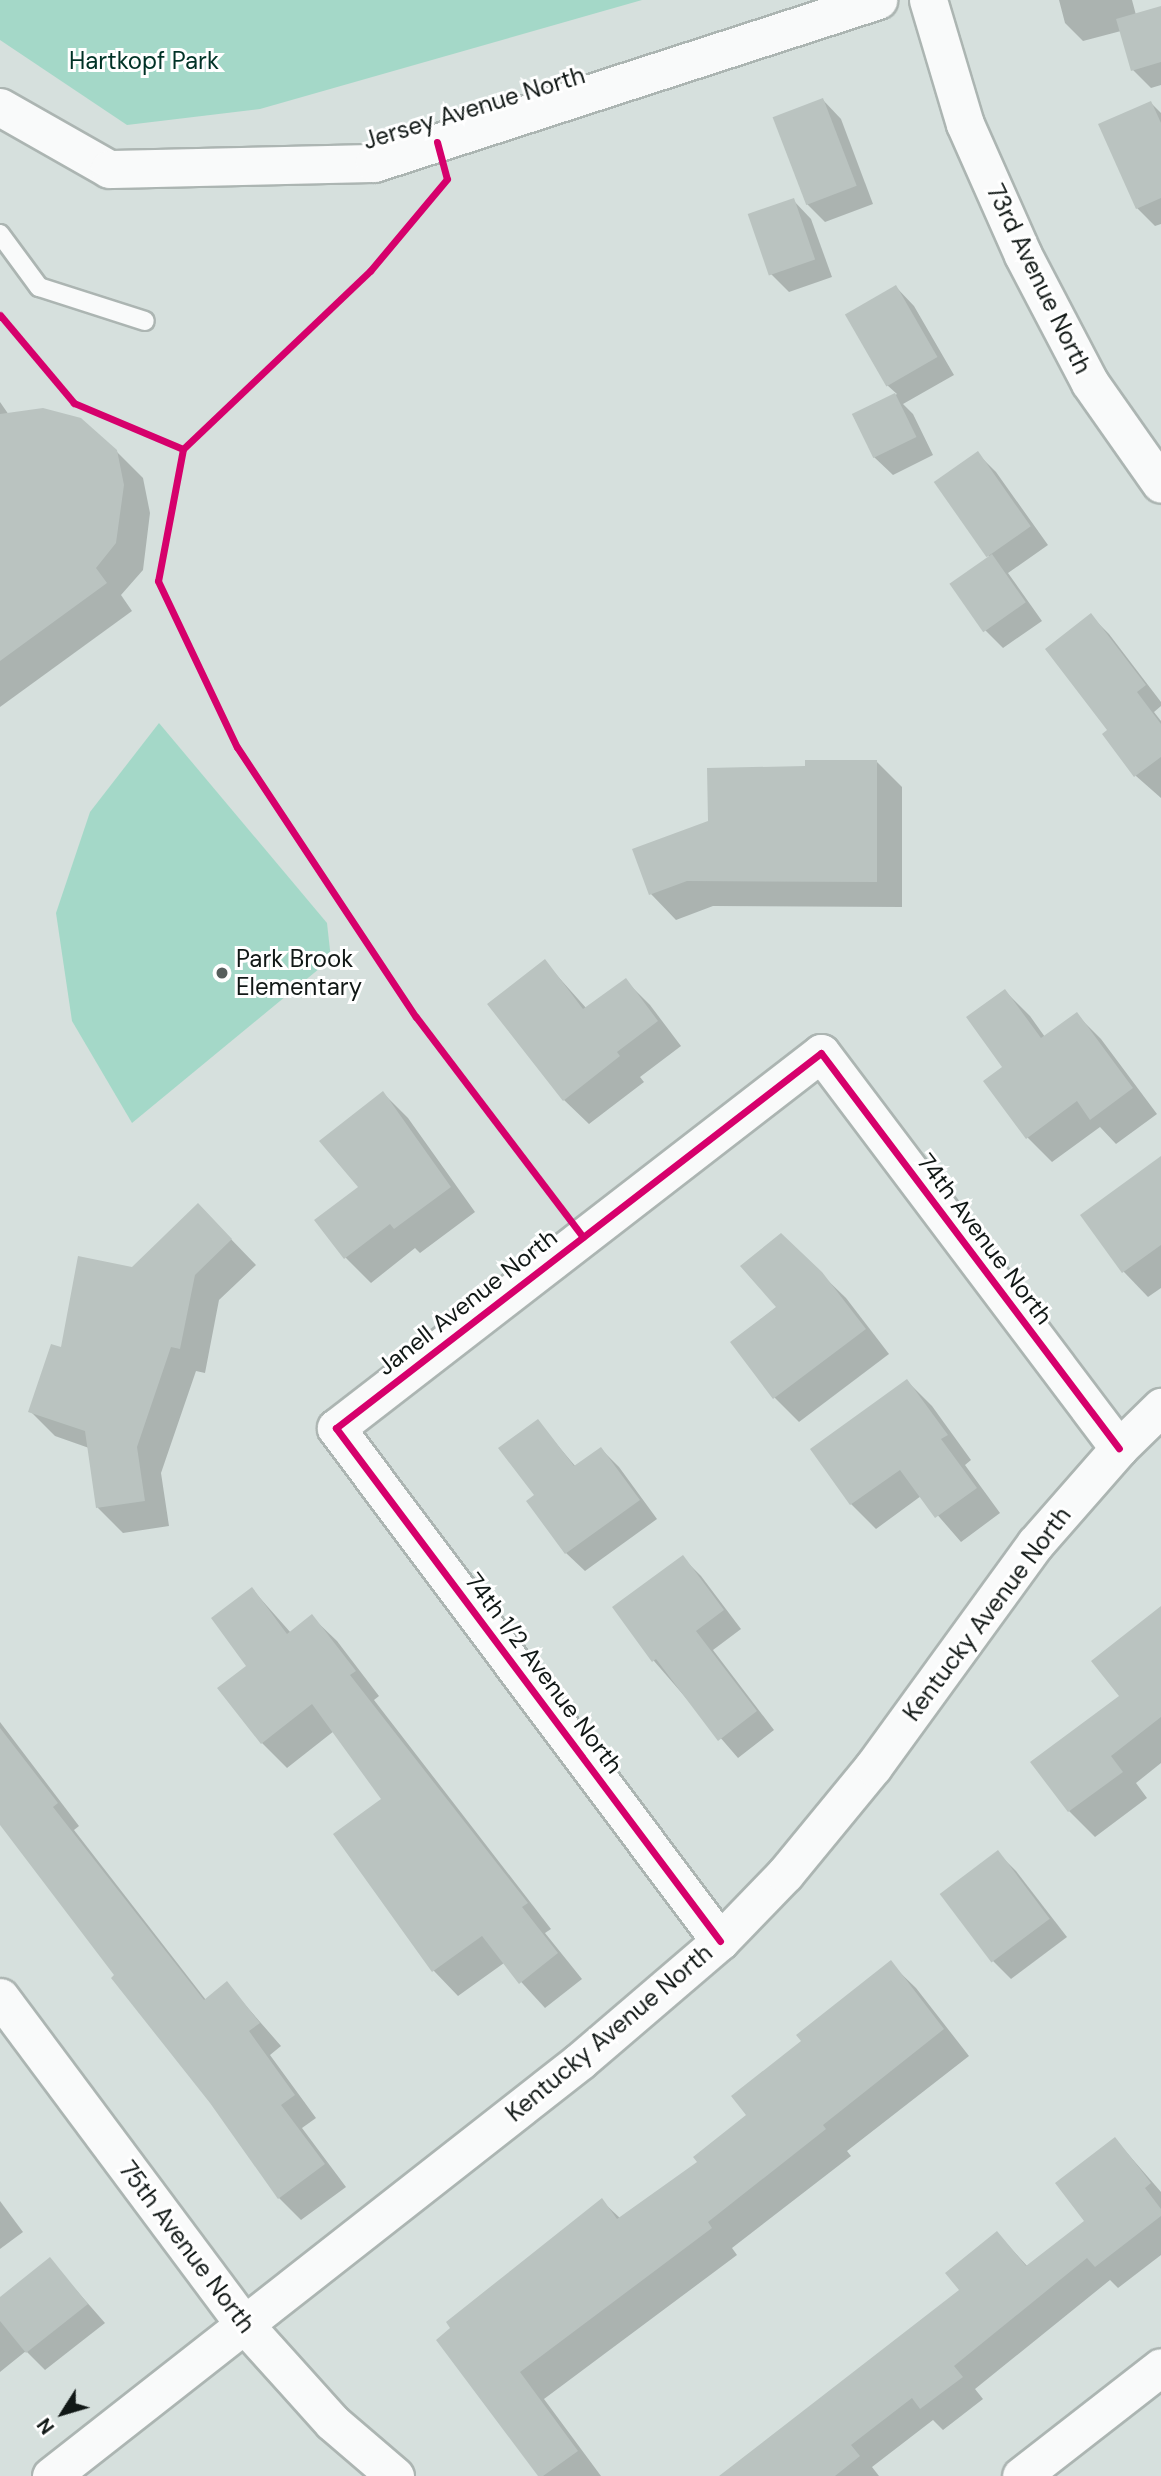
<!DOCTYPE html>
<html>
<head>
<meta charset="utf-8">
<style>
  body { margin:0 }
  #map { position:relative; width:1161px; height:2476px; overflow:hidden; background:#d6e0dd; font-family:"DM Sans",sans-serif }
  div>[style] { position:absolute }
  [style*='--x'] { left:calc(var(--x)*1px); top:calc(var(--y)*1px); width:calc(var(--w)*1px); rotate:calc(var(--a)*1deg) }
  .green>* { inset:0; background:#a4d8c8 }
  .shadow>* { inset:0; background:#0003 }
  .building>* { inset:0; background:#bac3c0; transform-origin:0 0 }
  .roads { filter:drop-shadow(2px 0 #acb5b2) drop-shadow(-2px 0 #acb5b2) drop-shadow(0 2px #acb5b2) drop-shadow(0 -2px #acb5b2) }
  .lane>* { height:18px; margin:-9px; padding:0 9px; transform-origin:9px; border-radius:9px; background:#f9fafa }
  .street>* { height:37px; margin:-18.5px; padding:0 18.5px; transform-origin:18.5px; border-radius:18.5px; background:#f9fafa }
  .cycleway>* { height:7px; margin:-3.5px; padding:0 3.5px; transform-origin:3.5px; border-radius:3.5px; background:#d6006c }
  .dots>* { width:19px; height:19px; translate:-50% -50%; box-sizing:border-box; border:4px solid #fff; border-radius:50% }
  span { translate:-50% -50%; white-space:nowrap; text-align:center; line-height:1.15; -webkit-text-stroke:6px #fff; paint-order:stroke }
  .park-label { font-size:24px; color:#003226 }
  .street-label { font-size:24px; color:#111816 }
  .poi-label { font-size:24px; color:#111816 }
  .left { translate:0 -50%; text-align:left }
  .north { position:absolute; left:28px; top:2378px; width:70px; height:70px; -webkit-text-stroke:5px #fff; paint-order:stroke; rotate:233deg; font-size:19px; font-weight:700; line-height:28px; text-align:center; color:#111816 }
  .north::after { content:''; display:block; margin:auto; width:24px; height:32px; background:#111816; clip-path:polygon(50% 0,100% 100%,50% 72%,0 100%) }
</style>
</head>
<body>
<div id="map">
  <div class="green">
    <i style="clip-path:polygon(0 0,642px 0,260px 109px,127px 125px,0 40px)"></i>
    <i style="clip-path:polygon(159px 723px,327px 923px,331px 959px,132px 1123px,72px 1021px,56px 913px,90px 812px)"></i>
  </div>
  <div class="shadow">
    <i style="clip-path:polygon(1059px 0,1132px 0,1136px 15px,1161px 7px,1161px 85px,1151px 88px,1133px 70px,1121px 31px,1083px 41px,1065px 23px)"></i>
    <i style="clip-path:polygon(823px 100px,841px 119px,873px 204px,825px 222px,806px 203px)"></i>
    <i style="clip-path:polygon(1151px 103px,1161px 113px,1161px 224px,1155px 226px,1137px 208px)"></i>
    <i style="clip-path:polygon(793px 200px,811px 219px,832px 277px,789px 292px,771px 274px)"></i>
    <i style="clip-path:polygon(896px 287px,914px 306px,954px 375px,903px 404px,913px 414px,933px 455px,893px 475px,874px 457px,854px 415px,897px 394px,887px 385px)"></i>
    <i style="clip-path:polygon(0 402px,9px 415px,116px 451px,143px 478px,150px 513px,143px 570px,121px 595px,132px 611px,0 707px)"></i>
    <i style="clip-path:polygon(978px 454px,996px 472px,1048px 545px,1008px 573px,1042px 621px,1003px 648px,985px 630px,952px 584px,989px 558px)"></i>
    <i style="clip-path:polygon(1091px 616px,1109px 634px,1161px 702px,1161px 706px,1154px 712px,1161px 721px,1161px 798px,1136px 776px,1110px 730px)"></i>
    <i style="clip-path:polygon(877px 762px,902px 787px,902px 907px,713px 906px,676px 920px,651px 894px,709px 823px,807px 768px)"></i>
    <i style="clip-path:polygon(545px 962px,587px 1009px,625px 980px,650px 1005px,681px 1046px,640px 1077px,644px 1082px,589px 1124px,564px 1100px)"></i>
    <i style="clip-path:polygon(1005px 991px,1030px 1016px,1045px 1037px,1076px 1014px,1101px 1039px,1157px 1114px,1116px 1144px,1100px 1127px,1052px 1162px,1027px 1137px,1004px 1068px)"></i>
    <i style="clip-path:polygon(383px 1093px,408px 1118px,475px 1212px,420px 1253px,415px 1248px,371px 1283px,346px 1258px,317px 1221px,360px 1187px)"></i>
    <i style="clip-path:polygon(1161px 1158px,1161px 1288px,1148px 1297px,1124px 1272px,1082px 1215px)"></i>
    <i style="clip-path:polygon(198px 1205px,256px 1265px,219px 1300px,205px 1373px,196px 1371px,161px 1473px,169px 1526px,123px 1533px,98px 1508px,89px 1448px,55px 1436px,30px 1411px,62px 1350px,132px 1269px)"></i>
    <i style="clip-path:polygon(820px 1273px,846px 1298px,889px 1354px,799px 1422px,775px 1398px,732px 1342px)"></i>
    <i style="clip-path:polygon(907px 1381px,932px 1406px,971px 1460px,965px 1465px,1000px 1513px,961px 1542px,921px 1496px,876px 1529px,851px 1504px,812px 1450px)"></i>
    <i style="clip-path:polygon(537px 1421px,576px 1467px,601px 1449px,619px 1467px,657px 1519px,585px 1571px,566px 1553px,529px 1501px,536px 1496px)"></i>
    <i style="clip-path:polygon(683px 1558px,701px 1576px,741px 1629px,713px 1650px,774px 1730px,738px 1758px,654px 1661px,615px 1607px)"></i>
    <i style="clip-path:polygon(252px 1589px,291px 1633px,312px 1617px,337px 1641px,379px 1696px,374px 1700px,551px 1929px,545px 1933px,582px 1979px,545px 2008px,504px 1963px,458px 1996px,434px 1971px,335px 1834px,383px 1799px,334px 1731px,287px 1768px,262px 1743px,248px 1666px)"></i>
    <i style="clip-path:polygon(1161px 1609px,1161px 1763px,1136px 1783px,1147px 1798px,1095px 1837px,1069px 1811px)"></i>
    <i style="clip-path:polygon(0 1722px,79px 1826px,74px 1830px,206px 2000px,227px 1984px,281px 2046px,270px 2055px,316px 2118px,302px 2128px,346px 2187px,301px 2220px,279px 2198px,211px 2102px,0 1822px)"></i>
    <i style="clip-path:polygon(998px 1853px,1016px 1871px,1067px 1937px,1011px 1979px,993px 1961px)"></i>
    <i style="clip-path:polygon(890px 1963px,916px 1988px,969px 2056px,847px 2151px,851px 2156px,732px 2248px,737px 2255px,544px 2399px,601px 2476px,540px 2476px,438px 2340px,602px 2201px,621px 2219px,699px 2163px,749px 2116px,803px 2042px)"></i>
    <i style="clip-path:polygon(1115px 2139px,1161px 2192px,1161px 2255px,1118px 2288px,1110px 2280px,975px 2389px,983px 2399px,943px 2430px,933px 2420px,872px 2467px,879px 2476px,733px 2476px,961px 2291px,997px 2233px,1028px 2267px,1087px 2221px)"></i>
    <i style="clip-path:polygon(0 2201px,23px 2232px,0 2249px)"></i>
    <i style="clip-path:polygon(49px 2259px,105px 2323px,45px 2370px,26px 2351px,0 2372px,0 2299px)"></i>
  </div>
  <div class="building">
    <i style="clip-path:polygon(1161px 6px,1161px 62px,1131px 71px,1116px 19px)"></i>
    <i style="left:823px;top:98px;width:94px;height:54px;rotate:69deg"></i>
    <i style="clip-path:polygon(1151px 101px,1161px 123px,1161px 198px,1136px 209px,1098px 124px)"></i>
    <i style="left:794px;top:198px;width:65px;height:49px;rotate:71deg"></i>
    <i style="left:896px;top:285px;width:83px;height:59px;rotate:60deg"></i>
    <i style="left:895px;top:393px;width:49px;height:48px;rotate:64deg"></i>
    <i style="clip-path:polygon(43px 408px,81px 418px,117px 450px,124px 485px,116px 543px,96px 568px,107px 583px,0 661px,0 414px)"></i>
    <i style="left:978px;top:451px;width:92px;height:54px;rotate:55deg"></i>
    <i style="left:992px;top:554px;width:59px;height:52px;rotate:55deg"></i>
    <i style="clip-path:polygon(1091px 613px,1146px 685px,1137px 692px,1161px 724px,1161px 757px,1134px 777px,1102px 734px,1107px 730px,1045px 649px)"></i>
    <i style="clip-path:polygon(805px 760px,877px 760px,877px 882px,687px 881px,649px 895px,632px 849px,708px 821px,707px 768px,805px 766px)"></i>
    <i style="clip-path:polygon(545px 959px,583px 1009px,626px 978px,658px 1021px,617px 1052px,620px 1056px,563px 1101px,487px 1004px)"></i>
    <i style="clip-path:polygon(1005px 989px,1041px 1038px,1077px 1012px,1133px 1088px,1090px 1120px,1077px 1101px,1026px 1139px,983px 1081px,1002px 1067px,966px 1017px)"></i>
    <i style="clip-path:polygon(383px 1091px,451px 1187px,394px 1229px,390px 1224px,344px 1259px,314px 1220px,358px 1187px,319px 1141px)"></i>
    <i style="clip-path:polygon(1161px 1156px,1161px 1245px,1122px 1273px,1080px 1215px)"></i>
    <i style="clip-path:polygon(198px 1203px,232px 1239px,195px 1275px,180px 1349px,171px 1347px,137px 1447px,145px 1501px,96px 1508px,85px 1431px,28px 1412px,51px 1344px,61px 1347px,78px 1256px,132px 1267px)"></i>
    <i style="clip-path:polygon(781px 1233px,822px 1272px,866px 1329px,773px 1399px,730px 1342px,776px 1307px,740px 1266px)"></i>
    <i style="clip-path:polygon(907px 1379px,948px 1435px,941px 1439px,977px 1488px,935px 1518px,900px 1470px,850px 1505px,810px 1449px)"></i>
    <i style="clip-path:polygon(538px 1419px,574px 1466px,601px 1447px,640px 1500px,565px 1554px,526px 1501px,534px 1495px,498px 1448px)"></i>
    <i style="clip-path:polygon(683px 1555px,724px 1610px,696px 1631px,757px 1711px,718px 1741px,656px 1659px,652px 1662px,612px 1607px)"></i>
    <i style="clip-path:polygon(252px 1587px,287px 1634px,312px 1614px,356px 1671px,350px 1675px,528px 1903px,522px 1907px,558px 1953px,519px 1984px,482px 1936px,432px 1972px,333px 1834px,381px 1799px,312px 1704px,261px 1744px,217px 1688px,246px 1666px,211px 1618px)"></i>
    <i style="clip-path:polygon(1161px 1606px,1161px 1717px,1111px 1756px,1123px 1772px,1068px 1812px,1030px 1762px,1119px 1696px,1091px 1661px)"></i>
    <i style="clip-path:polygon(0 1728px,58px 1803px,53px 1807px,204px 2000px,227px 1981px,260px 2023px,249px 2031px,295px 2095px,281px 2105px,325px 2164px,278px 2199px,210px 2103px,111px 1978px,114px 1975px,0 1825px)"></i>
    <i style="left:998px;top:1850px;width:86px;height:73px;rotate:53deg"></i>
    <i style="clip-path:polygon(891px 1960px,944px 2029px,823px 2125px,826px 2129px,708px 2222px,712px 2228px,520px 2372px,578px 2451px,543px 2476px,538px 2476px,436px 2340px,450px 2328px,446px 2322px,602px 2198px,617px 2219px,697px 2162px,693px 2157px,746px 2115px,731px 2096px,801px 2041px,796px 2035px)"></i>
    <i style="clip-path:polygon(1115px 2137px,1151px 2183px,1145px 2188px,1161px 2209px,1161px 2216px,1095px 2267px,1087px 2258px,954px 2366px,963px 2377px,920px 2409px,912px 2398px,851px 2445px,860px 2456px,835px 2476px,719px 2476px,959px 2290px,945px 2273px,997px 2231px,1026px 2266px,1084px 2221px,1055px 2183px)"></i>
    <i style="clip-path:polygon(50px 2257px,88px 2304px,26px 2353px,0 2321px,0 2297px)"></i>
  </div>
  <div class="roads">
    <div class="lane">
      <i style="--x:0;--y:234;--w:66;--a:53.7"></i>
      <i style="--x:39;--y:287;--w:111;--a:17.8"></i>
    </div>
    <div class="street">
      <i style="--x:928;--y:0;--w:129;--a:73.4"></i>
      <i style="--x:965;--y:124;--w:143;--a:66.1"></i>
      <i style="--x:1023;--y:255;--w:144;--a:62.4"></i>
      <i style="--x:1090;--y:383;--w:123;--a:54.9"></i>
      <i style="--x:0;--y:107;--w:125;--a:29.6"></i>
      <i style="--x:109;--y:169;--w:265;--a:-1.3"></i>
      <i style="--x:374;--y:163;--w:530;--a:-17.92"></i>
      <i style="--x:720;--y:1941;--w:641;--a:-126.82"></i>
      <i style="--x:336;--y:1428;--w:613;--a:-37.71"></i>
      <i style="--x:821;--y:1053;--w:495;--a:53"></i>
      <i style="--x:0;--y:1997;--w:407;--a:53.3"></i>
      <i style="--x:243;--y:2323;--w:133;--a:48"></i>
      <i style="--x:332;--y:2422;--w:83;--a:40.6"></i>
      <i style="--x:51;--y:2476;--w:672;--a:-38.11"></i>
      <i style="--x:580;--y:2061;--w:184;--a:-40.6"></i>
      <i style="--x:720;--y:1941;--w:93;--a:-45.9"></i>
      <i style="--x:785;--y:1874;--w:139;--a:-50.6"></i>
      <i style="--x:873;--y:1767;--w:276;--a:-54"></i>
      <i style="--x:1035;--y:1544;--w:128;--a:-48.8"></i>
      <i style="--x:1119;--y:1448;--w:59;--a:-44.3"></i>
      <i style="--x:1021;--y:2476;--w:177;--a:-37.9"></i>
    </div>
  </div>
  <div class="cycleway">
    <i style="--x:437;--y:142;--w:38;--a:75"></i>
    <i style="--x:447;--y:179;--w:120;--a:129.9"></i>
    <i style="--x:370;--y:271;--w:258;--a:136.4"></i>
    <i style="--x:183;--y:449;--w:134;--a:100.7"></i>
    <i style="--x:158;--y:581;--w:184;--a:64.6"></i>
    <i style="--x:237;--y:747;--w:324;--a:56.5"></i>
    <i style="--x:416;--y:1017;--w:276;--a:52.8"></i>
    <i style="--x:0;--y:315;--w:115;--a:49.9"></i>
    <i style="--x:74;--y:403;--w:118;--a:22.9"></i>
    <i style="--x:720;--y:1941;--w:641;--a:-126.82"></i>
    <i style="--x:336;--y:1428;--w:613;--a:-37.71"></i>
    <i style="--x:821;--y:1053;--w:495;--a:53"></i>
  </div>
  <div class="dots">
    <i style="left:222px;top:973px;background:#565e5c"></i>
  </div>
  <div class="park-label">
    <span style="left:144px;top:61px">Hartkopf Park</span>
  </div>
  <div class="street-label">
    <span style="left:474px;top:108px;rotate:-17deg">Jersey Avenue North</span>
    <span style="left:1039px;top:279px;rotate:64deg">73rd Avenue North</span>
    <span style="left:985px;top:1239px;rotate:53deg">74th Avenue North</span>
    <span style="left:467px;top:1302px;rotate:-38deg">Janell Avenue North</span>
    <span style="left:987px;top:1614px;rotate:-53deg">Kentucky Avenue North</span>
    <span style="left:544px;top:1673px;rotate:53deg">74th 1/2 Avenue North</span>
    <span style="left:609px;top:2033px;rotate:-40deg">Kentucky Avenue North</span>
    <span style="left:187px;top:2247px;rotate:53deg">75th Avenue North</span>
  </div>
  <div class="poi-label">
    <span class="left" style="left:236px;top:973px">Park Brook<br>Elementary</span>
  </div>
  <div class="north">N</div>
</div>
</body>
</html>
